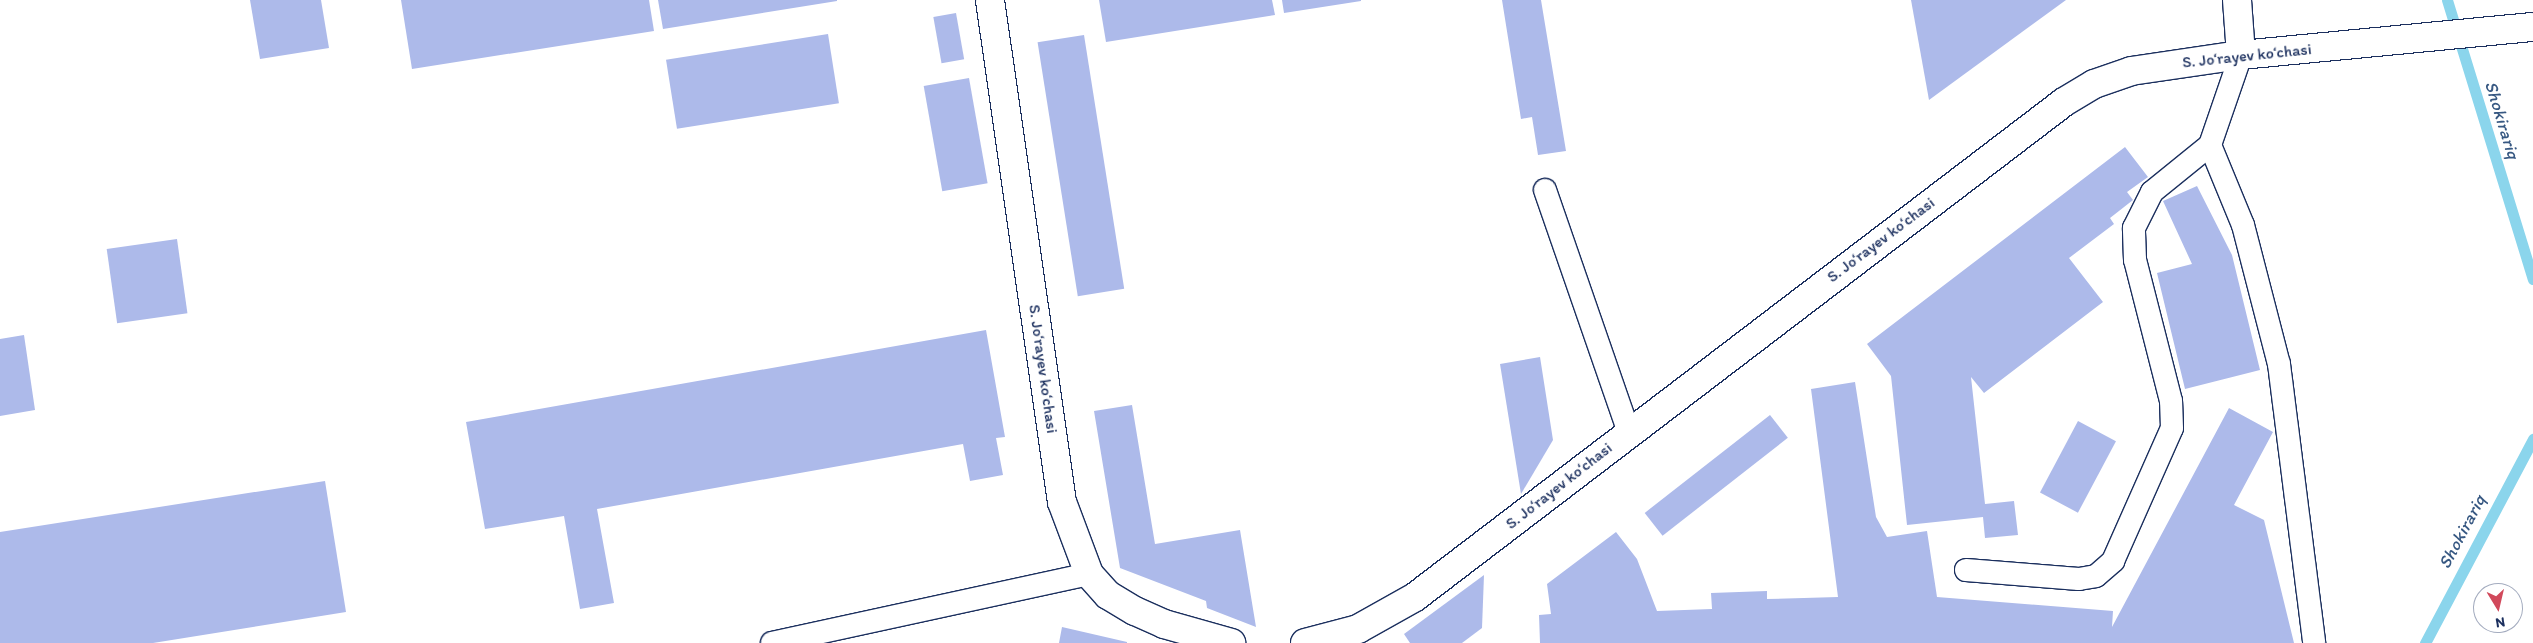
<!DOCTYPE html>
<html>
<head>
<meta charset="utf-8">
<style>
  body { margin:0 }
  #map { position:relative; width:2533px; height:643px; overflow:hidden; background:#fff; font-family:Itim,sans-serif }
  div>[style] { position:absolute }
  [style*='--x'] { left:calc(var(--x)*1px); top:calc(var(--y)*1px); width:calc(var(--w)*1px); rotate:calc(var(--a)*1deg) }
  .stream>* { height:11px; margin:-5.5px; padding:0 5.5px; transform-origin:5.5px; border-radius:5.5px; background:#8bd5ec }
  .building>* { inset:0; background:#adbaea; transform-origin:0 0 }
  .roads { filter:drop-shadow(1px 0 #1b2f5e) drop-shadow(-1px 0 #1b2f5e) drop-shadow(0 1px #1b2f5e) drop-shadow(0 -1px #1b2f5e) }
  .service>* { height:22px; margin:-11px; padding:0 11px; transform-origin:11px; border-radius:11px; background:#fff }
  .minor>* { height:28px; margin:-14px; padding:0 14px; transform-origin:14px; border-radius:14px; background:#fff }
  span { translate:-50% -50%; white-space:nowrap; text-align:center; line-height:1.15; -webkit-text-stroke:4px #fff; paint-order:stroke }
  .street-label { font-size:16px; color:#1b2f5e }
  .water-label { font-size:18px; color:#375882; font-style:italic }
  .north { position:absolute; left:2473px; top:583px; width:50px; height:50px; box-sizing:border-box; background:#fff; border:1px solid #a4acbf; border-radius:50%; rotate:171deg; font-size:14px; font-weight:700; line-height:20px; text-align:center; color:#1b2f5e }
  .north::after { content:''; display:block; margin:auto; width:18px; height:22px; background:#d1495b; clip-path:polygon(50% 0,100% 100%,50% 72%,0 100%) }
</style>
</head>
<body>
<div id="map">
  <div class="stream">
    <i style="--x:2447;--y:0;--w:292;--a:72.9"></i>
    <i style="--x:2425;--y:643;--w:231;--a:-62.1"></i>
  </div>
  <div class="building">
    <i style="clip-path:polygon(250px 0,321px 0,329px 48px,260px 59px)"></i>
    <i style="clip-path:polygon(401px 0,649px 0,654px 31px,412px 69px)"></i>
    <i style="clip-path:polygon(658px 0,837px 0,837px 1px,663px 29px)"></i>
    <i style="clip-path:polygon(1099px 0,1272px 0,1275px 15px,1106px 42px)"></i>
    <i style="clip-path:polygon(1282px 0,1361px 0,1361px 1px,1284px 13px)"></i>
    <i style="clip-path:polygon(1502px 0,1541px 0,1566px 151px,1538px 155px,1532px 117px,1521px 119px)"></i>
    <i style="clip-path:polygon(1911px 0,2066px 0,1929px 100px)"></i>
    <i style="left:956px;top:13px;width:47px;height:23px;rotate:80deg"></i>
    <i style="left:828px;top:34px;width:70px;height:164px;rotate:81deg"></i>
    <i style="left:1084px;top:35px;width:257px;height:47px;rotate:81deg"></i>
    <i style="left:969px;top:78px;width:107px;height:46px;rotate:80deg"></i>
    <i style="clip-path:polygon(2125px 147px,2148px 177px,2127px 192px,2133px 200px,2110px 218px,2114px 224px,2069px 258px,2103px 302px,1984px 393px,1971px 377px,1985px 504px,2014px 501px,2018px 535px,1985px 538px,1983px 517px,1907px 525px,1891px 376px,1867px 344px)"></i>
    <i style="clip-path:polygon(2197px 186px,2232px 255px,2260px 370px,2185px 389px,2157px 273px,2192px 264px,2163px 201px)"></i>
    <i style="left:177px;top:239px;width:75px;height:71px;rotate:82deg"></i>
    <i style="clip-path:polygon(986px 330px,1005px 437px,996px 438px,1003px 475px,970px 481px,963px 444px,597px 509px,614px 603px,580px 609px,564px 516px,485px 529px,466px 422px)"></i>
    <i style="clip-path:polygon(24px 335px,35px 410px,0 416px,0 339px)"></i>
    <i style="clip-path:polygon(1540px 357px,1553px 440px,1521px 494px,1500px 364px)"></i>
    <i style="clip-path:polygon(1855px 382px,1876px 517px,1887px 537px,1927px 531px,1937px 597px,2113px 611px,2112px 627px,2229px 408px,2273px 432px,2234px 505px,2264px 520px,2294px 643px,1540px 643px,1539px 615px,1551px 614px,1547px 584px,1616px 532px,1637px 559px,1657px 611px,1712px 609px,1711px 593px,1767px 591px,1767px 599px,1838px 597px,1811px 389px)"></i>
    <i style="clip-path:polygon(1132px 405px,1155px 544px,1240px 530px,1256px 627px,1207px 608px,1206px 601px,1120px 568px,1094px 411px)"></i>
    <i style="left:1770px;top:415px;width:29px;height:159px;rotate:52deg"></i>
    <i style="left:2078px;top:421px;width:43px;height:81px;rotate:28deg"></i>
    <i style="clip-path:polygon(325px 481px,346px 612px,153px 643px,0 643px,0 532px)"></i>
    <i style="clip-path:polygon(1484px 575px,1482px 628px,1462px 643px,1410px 643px,1404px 634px)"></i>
    <i style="clip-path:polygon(1062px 627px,1127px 642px,1127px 643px,1059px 643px)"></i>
  </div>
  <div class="roads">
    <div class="service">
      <i style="--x:2210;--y:145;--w:87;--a:67.6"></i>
      <i style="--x:2243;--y:225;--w:144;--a:75.5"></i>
      <i style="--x:2279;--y:364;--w:281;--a:82.8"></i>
      <i style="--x:1545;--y:190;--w:256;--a:70.9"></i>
      <i style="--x:1966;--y:570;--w:113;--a:4.6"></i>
      <i style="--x:2079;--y:579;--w:17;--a:-10"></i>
      <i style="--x:2096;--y:576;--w:23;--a:-41"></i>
      <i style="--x:2113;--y:561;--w:145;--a:-66.1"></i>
      <i style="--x:2172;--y:428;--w:27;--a:-92"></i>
      <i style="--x:2171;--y:401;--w:146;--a:-104.3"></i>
      <i style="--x:2135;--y:260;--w:32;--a:-92"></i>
      <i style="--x:2134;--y:228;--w:40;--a:-63.4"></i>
      <i style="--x:2152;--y:192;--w:75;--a:-39"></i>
      <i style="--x:2210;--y:145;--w:95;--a:-71"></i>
      <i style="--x:772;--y:643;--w:324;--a:-12.3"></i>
    </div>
    <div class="minor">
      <i style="--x:990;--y:0;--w:507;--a:81.84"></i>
      <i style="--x:1062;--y:502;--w:77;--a:69.4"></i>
      <i style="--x:1089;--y:574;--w:28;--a:48"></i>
      <i style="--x:1108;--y:595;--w:31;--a:31"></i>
      <i style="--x:1135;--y:611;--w:32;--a:24"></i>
      <i style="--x:1164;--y:624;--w:70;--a:15.8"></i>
      <i style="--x:2237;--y:0;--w:55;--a:85.8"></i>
      <i style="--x:1305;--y:643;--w:55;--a:-14.8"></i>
      <i style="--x:1358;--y:629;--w:65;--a:-29.3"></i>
      <i style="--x:1415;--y:597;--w:816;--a:-37.33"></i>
      <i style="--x:2064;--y:102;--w:35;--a:-31"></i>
      <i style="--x:2094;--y:84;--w:39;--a:-19"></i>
      <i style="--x:2131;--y:71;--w:111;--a:-8.3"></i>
      <i style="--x:2241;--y:55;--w:293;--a:-5.5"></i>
    </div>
  </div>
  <div class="street-label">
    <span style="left:2247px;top:56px;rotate:-6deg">S. Joʻrayev koʻchasi</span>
    <span style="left:1881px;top:240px;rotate:-37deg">S. Joʻrayev koʻchasi</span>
    <span style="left:1043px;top:369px;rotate:82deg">S. Joʻrayev koʻchasi</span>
    <span style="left:1559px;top:486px;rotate:-38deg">S. Joʻrayev koʻchasi</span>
  </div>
  <div class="water-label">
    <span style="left:2502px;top:120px;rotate:73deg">Shokirariq</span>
    <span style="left:2462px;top:532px;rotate:-62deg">Shokirariq</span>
  </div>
  <div class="north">N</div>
</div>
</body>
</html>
